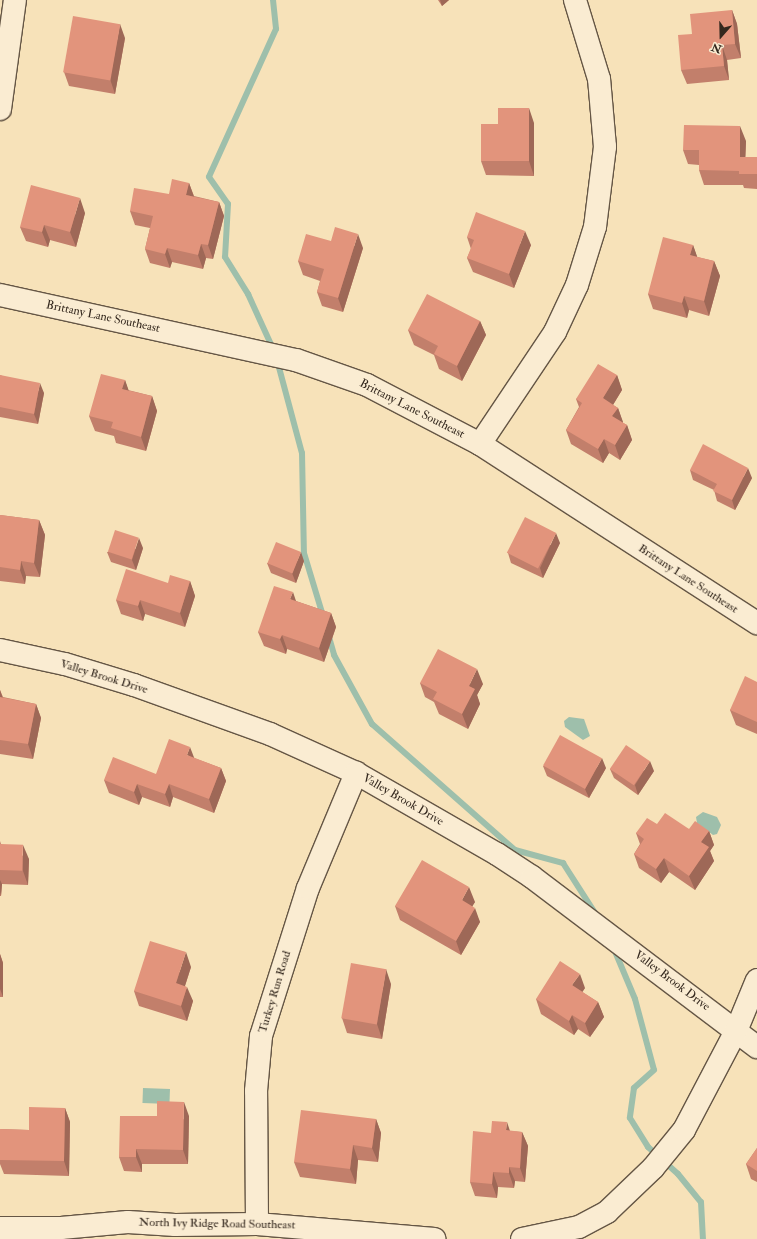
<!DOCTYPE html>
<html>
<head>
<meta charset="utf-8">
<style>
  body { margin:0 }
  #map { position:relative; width:757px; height:1239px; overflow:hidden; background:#f7e2b9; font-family:"IM FELL Double Pica",serif }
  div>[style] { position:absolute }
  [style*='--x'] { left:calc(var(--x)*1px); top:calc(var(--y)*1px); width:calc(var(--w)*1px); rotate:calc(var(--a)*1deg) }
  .water>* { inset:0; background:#9ebfab; transform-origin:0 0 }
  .stream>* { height:6px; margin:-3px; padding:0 3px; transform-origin:3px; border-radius:3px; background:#9ebfab }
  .roads { filter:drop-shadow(1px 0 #655645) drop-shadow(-1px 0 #655645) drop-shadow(0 1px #655645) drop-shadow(0 -1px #655645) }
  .street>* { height:22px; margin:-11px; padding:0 11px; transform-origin:11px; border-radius:11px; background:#faecd2 }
  .wall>* { inset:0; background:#c27f6b }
  .shaded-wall>* { inset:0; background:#9e6857 }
  .building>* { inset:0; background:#e2947c; transform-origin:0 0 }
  span { translate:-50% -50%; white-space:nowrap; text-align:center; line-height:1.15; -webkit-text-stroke:3px #faecd2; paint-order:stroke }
  .street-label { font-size:12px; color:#34281e }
  .north { position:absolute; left:701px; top:16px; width:40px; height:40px; -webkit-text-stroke:3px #faecd2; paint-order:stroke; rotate:200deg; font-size:11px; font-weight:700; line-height:16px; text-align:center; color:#34281e }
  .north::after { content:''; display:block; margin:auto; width:14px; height:18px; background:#34281e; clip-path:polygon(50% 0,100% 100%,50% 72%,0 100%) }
</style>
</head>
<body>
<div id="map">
  <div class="water">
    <i style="clip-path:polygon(569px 717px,584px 719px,590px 736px,583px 740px,565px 727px,564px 721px)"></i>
    <i style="clip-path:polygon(703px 812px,717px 817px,721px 825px,717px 834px,713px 835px,697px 823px,696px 817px)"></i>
    <i style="left:143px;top:1088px;width:27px;height:15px;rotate:2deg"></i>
  </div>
  <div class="stream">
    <i style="--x:273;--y:0;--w:29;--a:84"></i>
    <i style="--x:276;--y:29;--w:162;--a:114.4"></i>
    <i style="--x:209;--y:177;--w:33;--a:55"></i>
    <i style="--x:228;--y:204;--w:53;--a:93.2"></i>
    <i style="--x:225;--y:257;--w:44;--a:58.1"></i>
    <i style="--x:248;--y:294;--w:63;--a:65.5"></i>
    <i style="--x:277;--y:360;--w:96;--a:75"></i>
    <i style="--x:302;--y:453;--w:100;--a:88.9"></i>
    <i style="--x:304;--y:553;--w:66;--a:73.2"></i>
    <i style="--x:329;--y:637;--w:19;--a:74"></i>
    <i style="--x:334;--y:655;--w:79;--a:61.2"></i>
    <i style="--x:372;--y:724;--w:191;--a:41.4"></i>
    <i style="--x:515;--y:850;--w:50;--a:15.2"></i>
    <i style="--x:563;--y:863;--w:63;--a:57.3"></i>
    <i style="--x:614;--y:949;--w:54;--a:67.2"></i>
    <i style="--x:635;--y:999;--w:73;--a:75"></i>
    <i style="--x:654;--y:1070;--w:27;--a:138"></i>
    <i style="--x:634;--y:1088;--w:30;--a:98"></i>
    <i style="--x:630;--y:1118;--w:34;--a:58"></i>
    <i style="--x:648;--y:1147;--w:40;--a:42"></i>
    <i style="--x:678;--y:1174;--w:36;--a:51"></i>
    <i style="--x:701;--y:1202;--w:37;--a:87"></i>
  </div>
  <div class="roads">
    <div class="street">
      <i style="--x:0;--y:109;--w:110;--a:-82.2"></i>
      <i style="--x:0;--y:295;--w:303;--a:12.4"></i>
      <i style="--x:296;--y:360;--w:75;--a:19.4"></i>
      <i style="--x:367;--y:385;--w:127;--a:27.6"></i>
      <i style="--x:480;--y:444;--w:330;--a:32.9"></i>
      <i style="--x:480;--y:444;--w:135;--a:-56.2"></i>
      <i style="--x:555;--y:332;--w:52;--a:-64.9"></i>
      <i style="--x:577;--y:285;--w:61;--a:-72.8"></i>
      <i style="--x:595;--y:227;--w:81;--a:-82.9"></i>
      <i style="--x:605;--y:147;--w:68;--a:-95"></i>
      <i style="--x:599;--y:79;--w:83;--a:-106.9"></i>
      <i style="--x:0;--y:650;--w:66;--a:12.2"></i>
      <i style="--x:65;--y:664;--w:72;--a:16.9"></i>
      <i style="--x:134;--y:685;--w:145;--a:19.8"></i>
      <i style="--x:270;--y:734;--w:94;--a:24.4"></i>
      <i style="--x:356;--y:773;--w:163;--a:29.9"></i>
      <i style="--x:497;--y:854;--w:42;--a:33.3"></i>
      <i style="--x:532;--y:877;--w:282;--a:37.1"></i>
      <i style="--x:257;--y:1224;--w:133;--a:-90.4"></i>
      <i style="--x:256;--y:1091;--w:55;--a:-84.8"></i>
      <i style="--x:261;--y:1036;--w:155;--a:-72.4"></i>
      <i style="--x:308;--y:888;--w:125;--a:-67.3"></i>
      <i style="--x:0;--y:1228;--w:61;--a:0"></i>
      <i style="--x:61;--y:1228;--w:67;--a:-5.1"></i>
      <i style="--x:128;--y:1222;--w:47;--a:3.7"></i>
      <i style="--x:175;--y:1225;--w:82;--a:-0.7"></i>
      <i style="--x:257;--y:1224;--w:178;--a:4.8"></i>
      <i style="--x:522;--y:1239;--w:58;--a:-11.9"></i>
      <i style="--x:579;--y:1227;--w:32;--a:-28"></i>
      <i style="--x:607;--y:1212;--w:64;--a:-43.7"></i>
      <i style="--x:653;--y:1168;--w:49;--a:-50.8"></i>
      <i style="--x:684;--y:1130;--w:112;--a:-62.3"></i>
      <i style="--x:736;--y:1031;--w:55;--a:-67.6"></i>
    </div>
  </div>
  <div class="wall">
    <i style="clip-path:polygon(438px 0,449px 0,442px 6px)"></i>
    <i style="clip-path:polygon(732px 10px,737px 24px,741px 58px,727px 60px,729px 80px,687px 84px,681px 70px,692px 34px)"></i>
    <i style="clip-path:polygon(125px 38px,115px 94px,69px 86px,64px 72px)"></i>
    <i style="clip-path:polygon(534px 123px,534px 176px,486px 175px,481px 161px,498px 124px)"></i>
    <i style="clip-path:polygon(746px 141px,745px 157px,757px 157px,757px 189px,744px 188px,743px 185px,704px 185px,699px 170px,699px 165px,688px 164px,683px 150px)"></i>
    <i style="clip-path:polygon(189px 183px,194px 196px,219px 202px,224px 216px,213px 259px,206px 258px,203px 269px,172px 262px,170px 268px,150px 263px,145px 249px,150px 228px,135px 225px,130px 211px,169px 194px)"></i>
    <i style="clip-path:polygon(85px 213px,76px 247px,50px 240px,48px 247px,26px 241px,20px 227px)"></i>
    <i style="clip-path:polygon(467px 237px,531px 245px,514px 288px,473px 272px,467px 258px,471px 249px)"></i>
    <i style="clip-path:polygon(331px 241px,363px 248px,343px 312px,322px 306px,317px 292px,320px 281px,303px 275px,298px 261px)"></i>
    <i style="clip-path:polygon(693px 245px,697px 257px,714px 261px,720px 276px,709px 316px,689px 310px,687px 318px,653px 309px,648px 294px)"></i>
    <i style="clip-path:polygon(480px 321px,486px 335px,462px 381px,439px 369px,434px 355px,414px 345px,408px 330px)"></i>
    <i style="clip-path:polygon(0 375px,44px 393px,38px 424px,0 417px)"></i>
    <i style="clip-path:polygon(617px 375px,622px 390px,613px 405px,618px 408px,623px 423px,627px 425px,632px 440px,620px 460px,609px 453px,603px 463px,571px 444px,566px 430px,579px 407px,576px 399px)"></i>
    <i style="clip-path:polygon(125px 380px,128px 390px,152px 396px,157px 411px,146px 451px,116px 443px,114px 436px,95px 431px,89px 416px)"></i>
    <i style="clip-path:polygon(690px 470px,752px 478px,735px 510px,717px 501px,714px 490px,693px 480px)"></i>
    <i style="clip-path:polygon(0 515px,39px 520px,45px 535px,40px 577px,26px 576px,25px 584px,0 581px)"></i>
    <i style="clip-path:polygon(560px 543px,543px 578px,511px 563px,508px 553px)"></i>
    <i style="clip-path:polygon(143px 548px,136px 570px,111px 562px,107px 552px)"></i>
    <i style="clip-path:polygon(304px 561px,296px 583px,271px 573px,267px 563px)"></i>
    <i style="clip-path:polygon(190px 581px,195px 596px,185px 627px,145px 614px,143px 621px,121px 614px,116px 600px,168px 583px)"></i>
    <i style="clip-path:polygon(296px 601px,331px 613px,336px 627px,324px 662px,287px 649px,286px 654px,264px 646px,258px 632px)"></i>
    <i style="clip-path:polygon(757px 682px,757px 734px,736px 725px,730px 710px)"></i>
    <i style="clip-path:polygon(420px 683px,483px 684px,477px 695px,480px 704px,468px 729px,439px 714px,434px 702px,425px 697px)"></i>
    <i style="clip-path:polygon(0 690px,3px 697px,36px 704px,41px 718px,33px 759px,0 754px)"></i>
    <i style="clip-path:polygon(194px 758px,221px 768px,226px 781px,214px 813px,173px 797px,170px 807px,142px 797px,139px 805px,109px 793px,104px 780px,156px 774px)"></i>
    <i style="clip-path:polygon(543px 766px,606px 768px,589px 798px,547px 776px)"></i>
    <i style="clip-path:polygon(610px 769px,654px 771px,638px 795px,614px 778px)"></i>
    <i style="clip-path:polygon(657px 824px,689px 829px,709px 831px,714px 845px,710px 851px,714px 861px,695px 890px,669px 872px,661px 883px,639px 868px,634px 854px,640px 844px,636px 833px)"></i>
    <i style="clip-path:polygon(0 841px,1px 844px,29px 859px,28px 885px,2px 884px,1px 896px,0 896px)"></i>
    <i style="clip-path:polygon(475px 902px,472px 906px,480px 922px,461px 955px,400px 920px,395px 906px)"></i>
    <i style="clip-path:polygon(0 954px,3px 963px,3px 997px,0 997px)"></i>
    <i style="clip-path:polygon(191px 967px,185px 986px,193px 1001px,187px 1021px,139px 1006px,134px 991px)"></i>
    <i style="clip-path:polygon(391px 984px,382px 1039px,347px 1033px,342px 1018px)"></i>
    <i style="clip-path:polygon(585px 988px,582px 992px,598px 1002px,604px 1017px,590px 1037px,578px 1029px,574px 1035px,541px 1014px,536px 999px)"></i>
    <i style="clip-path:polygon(65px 1108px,70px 1122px,69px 1176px,4px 1174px,0 1164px,0 1129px,29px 1130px)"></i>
    <i style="clip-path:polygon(189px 1116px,188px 1164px,142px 1164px,142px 1172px,124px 1171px,119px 1157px)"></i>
    <i style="clip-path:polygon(376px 1119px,381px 1133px,378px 1162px,358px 1160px,356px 1184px,300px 1177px,294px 1162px)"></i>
    <i style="clip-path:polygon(510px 1131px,522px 1132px,528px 1146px,525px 1182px,515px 1181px,514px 1188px,498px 1187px,497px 1198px,475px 1196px,470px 1182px,491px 1133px)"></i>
    <i style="clip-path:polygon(757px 1148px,757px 1182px,751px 1179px,746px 1164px)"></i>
  </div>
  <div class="shaded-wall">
    <i style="clip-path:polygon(440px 0,449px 0,442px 6px)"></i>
    <i style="clip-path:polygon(732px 10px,737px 24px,741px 58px,735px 44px)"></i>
    <i style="clip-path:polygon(120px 24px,125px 38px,115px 94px,110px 79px)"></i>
    <i style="clip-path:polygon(722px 45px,727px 60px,729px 80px,724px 66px)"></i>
    <i style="clip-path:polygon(529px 108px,534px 123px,534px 176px,529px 161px)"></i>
    <i style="clip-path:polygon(740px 126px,746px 141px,745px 171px,740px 157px)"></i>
    <i style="clip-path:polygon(189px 183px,194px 197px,186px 195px)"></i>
    <i style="clip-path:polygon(80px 198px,85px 213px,76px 247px,70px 232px)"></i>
    <i style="clip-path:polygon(219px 202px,224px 216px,213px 259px,208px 245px)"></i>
    <i style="clip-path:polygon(44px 225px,50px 240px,48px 247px,42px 232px)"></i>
    <i style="clip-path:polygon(525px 231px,531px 245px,514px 288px,509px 274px)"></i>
    <i style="clip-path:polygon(358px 234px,363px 248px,343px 312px,338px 298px)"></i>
    <i style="clip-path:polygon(201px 244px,206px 258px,203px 269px,198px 255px)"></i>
    <i style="clip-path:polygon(693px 245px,698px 259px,690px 255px)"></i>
    <i style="clip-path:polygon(167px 248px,172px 262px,170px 268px,165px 254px)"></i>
    <i style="clip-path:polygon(714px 261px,720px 276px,709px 316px,704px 301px)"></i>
    <i style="clip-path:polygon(684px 296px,689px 310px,687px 318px,682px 303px)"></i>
    <i style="clip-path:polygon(480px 321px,486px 335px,462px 381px,457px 366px)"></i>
    <i style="clip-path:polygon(617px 375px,622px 390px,608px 413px,603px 398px)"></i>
    <i style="clip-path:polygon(125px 380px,130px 394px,122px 389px)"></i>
    <i style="clip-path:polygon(40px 383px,44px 393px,38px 424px,34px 414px)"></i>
    <i style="clip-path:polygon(152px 396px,157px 411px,146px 451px,141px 437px)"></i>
    <i style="clip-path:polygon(618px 408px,623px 422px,618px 431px,612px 416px)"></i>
    <i style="clip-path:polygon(627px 425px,632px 440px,620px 460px,615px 445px)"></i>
    <i style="clip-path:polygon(604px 439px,609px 453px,603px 463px,598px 449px)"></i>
    <i style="clip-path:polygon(748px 468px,752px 478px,735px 510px,732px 500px)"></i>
    <i style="clip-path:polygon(39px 520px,45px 535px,40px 577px,34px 563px)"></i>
    <i style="clip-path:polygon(556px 533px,560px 543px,543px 578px,540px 568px)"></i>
    <i style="clip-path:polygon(139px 538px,143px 548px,136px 570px,132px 560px)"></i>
    <i style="clip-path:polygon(301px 552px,304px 561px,296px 583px,292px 573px)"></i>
    <i style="clip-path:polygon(21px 561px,26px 576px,25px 584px,20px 570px)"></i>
    <i style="clip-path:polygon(190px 581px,195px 596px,185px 627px,180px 613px)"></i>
    <i style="clip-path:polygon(293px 592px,298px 607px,290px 599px)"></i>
    <i style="clip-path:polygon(140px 600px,145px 614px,143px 621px,138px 606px)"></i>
    <i style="clip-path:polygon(331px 613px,336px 627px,324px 662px,319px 648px)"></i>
    <i style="clip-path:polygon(282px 635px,287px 649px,286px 654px,280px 639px)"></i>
    <i style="clip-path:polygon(477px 669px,483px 684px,477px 695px,480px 704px,468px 729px,462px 714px,469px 686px)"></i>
    <i style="clip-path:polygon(0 690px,5px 705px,0 700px)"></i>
    <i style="clip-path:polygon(36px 704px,41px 718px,33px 759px,28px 744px)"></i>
    <i style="clip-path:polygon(190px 747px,195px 760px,187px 755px)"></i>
    <i style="clip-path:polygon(602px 758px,606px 768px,589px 798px,585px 789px)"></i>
    <i style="clip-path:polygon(650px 761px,654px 771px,638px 795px,635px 785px)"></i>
    <i style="clip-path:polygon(221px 768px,226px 781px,214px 813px,209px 799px)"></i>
    <i style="clip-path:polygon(137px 784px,142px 797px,139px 805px,134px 792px)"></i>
    <i style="clip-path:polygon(169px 784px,173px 797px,170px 807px,165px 794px)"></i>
    <i style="clip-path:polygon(709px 831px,714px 845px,710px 851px,714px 861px,695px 890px,689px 876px,701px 842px)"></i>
    <i style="clip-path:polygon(23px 845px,29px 859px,28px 885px,23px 871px)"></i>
    <i style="clip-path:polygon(664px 858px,669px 872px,661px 883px,656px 869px)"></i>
    <i style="clip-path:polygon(0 880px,2px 884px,1px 896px,0 892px)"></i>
    <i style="clip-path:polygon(469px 887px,475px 902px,467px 915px,462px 900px)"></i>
    <i style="clip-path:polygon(475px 908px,480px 922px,461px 955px,456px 941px)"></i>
    <i style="clip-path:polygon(186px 952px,191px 967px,181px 998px,176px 983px)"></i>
    <i style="clip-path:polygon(0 954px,3px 963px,3px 997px,0 989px)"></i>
    <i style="clip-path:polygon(386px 969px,391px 984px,382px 1039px,377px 1024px)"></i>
    <i style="clip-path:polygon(580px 974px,585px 988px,577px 1000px,572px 985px)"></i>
    <i style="clip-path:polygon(187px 987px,193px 1001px,187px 1021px,181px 1006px)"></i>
    <i style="clip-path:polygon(598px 1002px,604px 1017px,590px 1037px,585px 1023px)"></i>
    <i style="clip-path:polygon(572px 1015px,578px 1029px,574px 1035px,569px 1021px)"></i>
    <i style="clip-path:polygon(184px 1102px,189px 1116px,188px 1164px,183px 1150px)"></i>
    <i style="clip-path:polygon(65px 1108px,70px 1122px,69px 1176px,64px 1161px)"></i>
    <i style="clip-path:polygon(376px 1119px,381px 1133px,378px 1162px,372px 1148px)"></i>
    <i style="clip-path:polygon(507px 1122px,512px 1137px,506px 1130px)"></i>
    <i style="clip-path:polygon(522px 1132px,528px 1146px,525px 1182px,520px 1168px)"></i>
    <i style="clip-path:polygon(353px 1145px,358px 1160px,356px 1184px,350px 1169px)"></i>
    <i style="clip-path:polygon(136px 1149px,142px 1164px,142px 1172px,136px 1157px)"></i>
    <i style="clip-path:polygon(509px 1167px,515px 1181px,514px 1188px,509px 1173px)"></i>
    <i style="clip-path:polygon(493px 1172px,498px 1187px,497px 1198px,492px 1184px)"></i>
  </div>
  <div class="building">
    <i style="clip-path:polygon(732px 10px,735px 44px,722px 45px,724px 66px,681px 70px,678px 35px,692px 34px,690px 14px)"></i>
    <i style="left:73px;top:16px;width:48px;height:57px;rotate:10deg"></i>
    <i style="clip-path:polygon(498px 108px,529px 108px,529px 161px,481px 161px,481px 124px,498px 124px)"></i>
    <i style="clip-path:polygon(684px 125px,740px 126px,740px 157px,757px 157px,757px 174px,739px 174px,739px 171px,699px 170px,699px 150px,683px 150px)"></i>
    <i style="clip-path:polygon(172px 179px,189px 183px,186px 195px,219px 202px,208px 245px,201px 244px,198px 255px,167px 248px,165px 254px,145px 249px,153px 216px,130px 211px,134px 188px,169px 194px)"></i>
    <i style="clip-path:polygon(31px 185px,80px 198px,70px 232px,44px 225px,42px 232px,20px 227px)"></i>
    <i style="clip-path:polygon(476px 212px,525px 231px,509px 274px,467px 258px,474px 240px,467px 237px)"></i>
    <i style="clip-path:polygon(335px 227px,358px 234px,338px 298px,317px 292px,324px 269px,298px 261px,306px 234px,331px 241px)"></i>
    <i style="clip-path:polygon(663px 237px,693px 245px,690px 255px,714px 261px,704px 301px,684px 296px,682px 303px,648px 294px)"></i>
    <i style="clip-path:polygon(427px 294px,480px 321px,457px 366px,434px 354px,438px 346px,408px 330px)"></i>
    <i style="clip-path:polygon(598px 364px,617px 375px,603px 398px,618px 408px,612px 416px,627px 425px,615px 445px,604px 439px,598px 449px,566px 430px,582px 403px,576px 399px)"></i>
    <i style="clip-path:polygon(101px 374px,125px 380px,122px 389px,152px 396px,141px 437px,111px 428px,113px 422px,89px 416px)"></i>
    <i style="clip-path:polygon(0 375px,40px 383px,34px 414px,0 407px)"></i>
    <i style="clip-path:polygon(703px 444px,748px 468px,732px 500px,713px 491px,717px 484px,690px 470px)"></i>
    <i style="clip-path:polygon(0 515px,39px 520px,34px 563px,21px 561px,20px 570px,0 567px)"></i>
    <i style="left:525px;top:517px;width:35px;height:40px;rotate:27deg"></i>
    <i style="left:115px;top:530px;width:25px;height:23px;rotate:18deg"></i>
    <i style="left:276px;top:542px;width:27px;height:23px;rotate:22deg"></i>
    <i style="clip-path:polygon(126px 569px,168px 583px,170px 575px,190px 581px,180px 613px,140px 600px,138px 606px,116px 600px)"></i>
    <i style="clip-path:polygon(274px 586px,293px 592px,290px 599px,331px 613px,319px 648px,282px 635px,280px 639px,258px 632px)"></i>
    <i style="clip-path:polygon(438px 649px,477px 669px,469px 686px,475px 689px,462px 714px,433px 699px,437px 692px,420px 683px)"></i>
    <i style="clip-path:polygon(745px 676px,757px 682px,757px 722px,730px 710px)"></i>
    <i style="clip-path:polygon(0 697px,36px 704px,28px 744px,0 740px)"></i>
    <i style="left:560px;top:735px;width:48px;height:35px;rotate:29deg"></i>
    <i style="clip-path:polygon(169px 739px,190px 747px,187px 755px,221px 768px,209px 799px,169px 784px,165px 794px,137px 784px,134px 792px,104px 780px,113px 757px,156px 774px)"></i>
    <i style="left:626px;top:745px;width:29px;height:29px;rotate:34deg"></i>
    <i style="clip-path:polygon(665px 813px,689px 829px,695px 821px,709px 831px,701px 842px,709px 847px,689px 876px,664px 858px,656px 869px,634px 854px,644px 839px,636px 833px,647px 818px,657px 824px)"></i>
    <i style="left:0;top:844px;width:23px;height:26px;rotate:2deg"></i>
    <i style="clip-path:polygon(422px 860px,469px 887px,462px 900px,475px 908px,456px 941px,395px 906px)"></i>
    <i style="clip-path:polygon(150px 941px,186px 952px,176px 983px,187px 987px,181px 1006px,134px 991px)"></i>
    <i style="clip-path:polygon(560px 961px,580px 974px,572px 985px,598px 1002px,585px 1023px,572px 1015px,569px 1021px,536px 999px)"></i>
    <i style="left:351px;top:963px;width:36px;height:56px;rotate:10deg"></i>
    <i style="clip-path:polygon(157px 1101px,184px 1102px,183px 1150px,136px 1149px,136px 1157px,119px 1157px,120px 1116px,157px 1116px)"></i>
    <i style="clip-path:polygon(29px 1107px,65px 1108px,64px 1161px,0 1160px,0 1129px,29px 1130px)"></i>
    <i style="clip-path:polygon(301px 1110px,376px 1119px,372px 1148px,353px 1145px,350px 1169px,294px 1162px)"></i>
    <i style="clip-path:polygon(492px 1121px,507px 1122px,506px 1130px,522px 1132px,520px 1168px,509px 1167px,509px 1173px,493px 1172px,492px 1184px,470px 1182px,473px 1131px,491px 1133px)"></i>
    <i style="clip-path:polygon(757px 1148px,757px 1171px,746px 1164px)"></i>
  </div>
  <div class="street-label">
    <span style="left:103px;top:317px;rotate:12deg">Brittany Lane Southeast</span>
    <span style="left:412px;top:409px;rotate:27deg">Brittany Lane Southeast</span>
    <span style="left:688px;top:579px;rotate:33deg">Brittany Lane Southeast</span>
    <span style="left:104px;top:677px;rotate:17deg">Valley Brook Drive</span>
    <span style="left:403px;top:800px;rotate:30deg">Valley Brook Drive</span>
    <span style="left:672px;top:981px;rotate:37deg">Valley Brook Drive</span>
    <span style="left:275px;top:992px;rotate:-73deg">Turkey Run Road</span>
    <span style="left:217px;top:1224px;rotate:1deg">North Ivy Ridge Road Southeast</span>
  </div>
  <div class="north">N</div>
</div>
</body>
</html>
